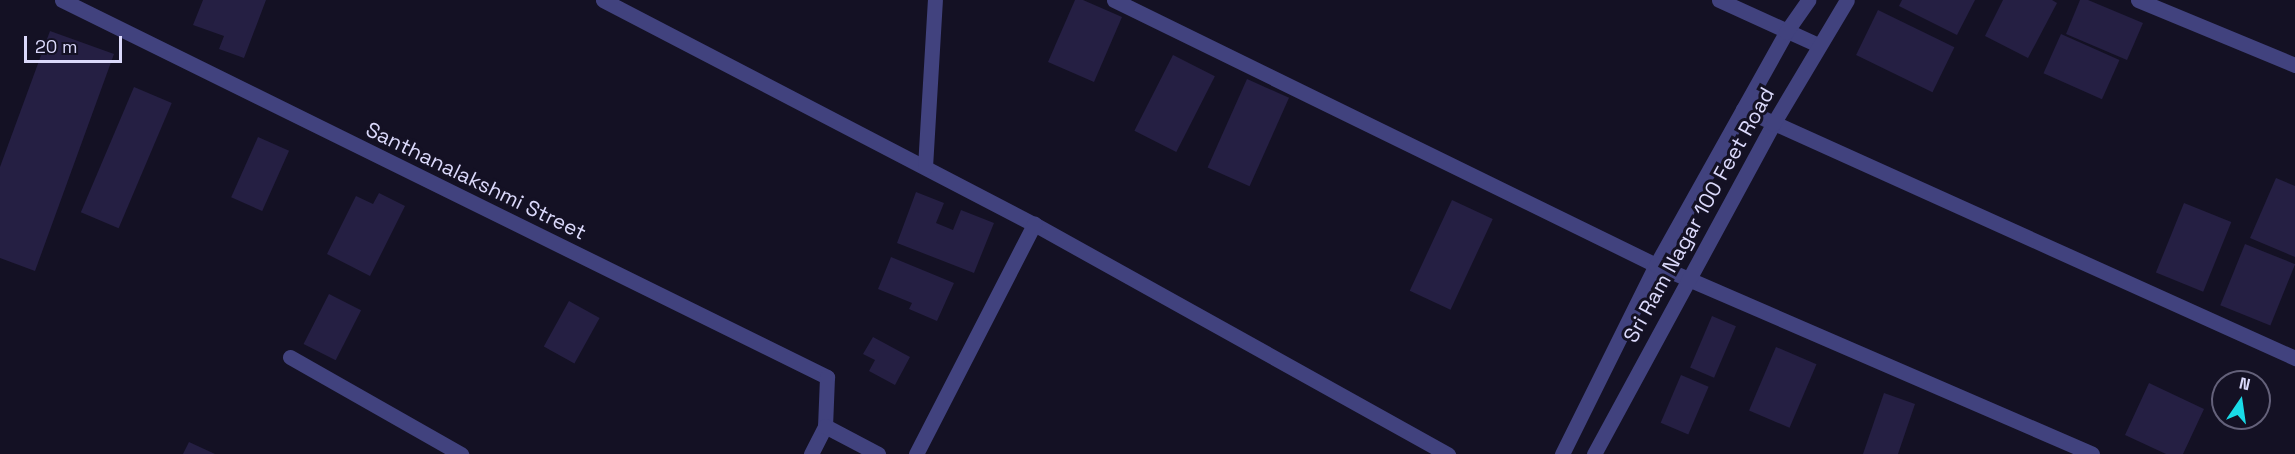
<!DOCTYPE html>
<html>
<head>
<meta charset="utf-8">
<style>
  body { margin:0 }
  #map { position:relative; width:2295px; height:454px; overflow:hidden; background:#141124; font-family:"Space Grotesk",sans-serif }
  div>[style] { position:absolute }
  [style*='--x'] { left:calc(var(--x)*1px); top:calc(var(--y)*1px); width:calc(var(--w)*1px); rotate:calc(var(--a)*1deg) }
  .building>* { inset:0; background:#251f43; transform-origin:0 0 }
  .minor>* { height:15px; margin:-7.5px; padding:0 7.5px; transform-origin:7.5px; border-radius:7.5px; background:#41427e }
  span { translate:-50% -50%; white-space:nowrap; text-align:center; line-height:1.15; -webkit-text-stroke:6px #141124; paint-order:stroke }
  .street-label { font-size:21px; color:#dbd9fb }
  .north { position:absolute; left:2211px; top:370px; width:60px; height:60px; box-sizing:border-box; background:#141124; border:2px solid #64617a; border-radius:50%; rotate:13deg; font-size:16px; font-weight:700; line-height:24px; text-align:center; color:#dbd9fb }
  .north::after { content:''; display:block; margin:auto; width:21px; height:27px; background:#19dbe7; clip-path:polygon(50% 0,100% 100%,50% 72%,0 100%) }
  .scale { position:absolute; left:24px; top:36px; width:98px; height:27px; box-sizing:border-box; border:3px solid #dbd9fb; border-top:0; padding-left:8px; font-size:18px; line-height:21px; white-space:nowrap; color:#dbd9fb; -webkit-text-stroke:4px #141124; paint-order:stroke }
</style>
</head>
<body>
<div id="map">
  <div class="building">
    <i style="clip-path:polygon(203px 0,266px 0,244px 58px,219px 49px,224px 36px,193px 25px)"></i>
    <i style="clip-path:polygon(1075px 0,1083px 0,1122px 17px,1094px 82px,1048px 62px)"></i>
    <i style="clip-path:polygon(1902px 0,1975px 0,1957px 35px,1899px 6px)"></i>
    <i style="clip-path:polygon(2003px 0,2052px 0,2057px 3px,2028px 58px,1985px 36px)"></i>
    <i style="clip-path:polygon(2080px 0,2088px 0,2143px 23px,2127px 60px,2066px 34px)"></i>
    <i style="left:1878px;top:10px;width:85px;height:50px;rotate:26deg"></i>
    <i style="clip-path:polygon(50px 31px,114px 54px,35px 271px,0 258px,0 167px)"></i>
    <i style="left:2061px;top:34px;width:64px;height:43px;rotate:24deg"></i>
    <i style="left:1173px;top:55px;width:47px;height:85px;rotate:27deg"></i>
    <i style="left:1247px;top:79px;width:46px;height:97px;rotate:24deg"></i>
    <i style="left:134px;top:87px;width:41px;height:136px;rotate:23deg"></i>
    <i style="left:258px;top:137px;width:34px;height:66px;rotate:24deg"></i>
    <i style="clip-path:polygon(2276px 178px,2295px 186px,2295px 257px,2250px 238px)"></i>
    <i style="clip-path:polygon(916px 192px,944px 203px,936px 223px,953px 230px,961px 210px,994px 223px,974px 273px,897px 243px)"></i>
    <i style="clip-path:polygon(379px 193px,405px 206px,370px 276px,327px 254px,356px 196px,373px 204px)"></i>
    <i style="left:1452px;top:200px;width:45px;height:100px;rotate:25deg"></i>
    <i style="left:2184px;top:203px;width:51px;height:75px;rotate:22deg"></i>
    <i style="left:2245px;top:244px;width:54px;height:66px;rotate:22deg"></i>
    <i style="clip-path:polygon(891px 257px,954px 283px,937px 321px,909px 309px,912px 303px,878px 289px)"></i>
    <i style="left:329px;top:294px;width:36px;height:56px;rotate:27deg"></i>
    <i style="left:569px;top:301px;width:35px;height:52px;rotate:29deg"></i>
    <i style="left:1712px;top:316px;width:26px;height:56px;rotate:23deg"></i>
    <i style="clip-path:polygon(873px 337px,910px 357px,895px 385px,869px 371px,875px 360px,863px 354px)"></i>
    <i style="left:1776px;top:347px;width:44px;height:69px;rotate:23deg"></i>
    <i style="left:1681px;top:375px;width:30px;height:52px;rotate:23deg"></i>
    <i style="clip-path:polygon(2149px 383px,2204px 409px,2183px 454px,2166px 454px,2125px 435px)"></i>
    <i style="clip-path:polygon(1884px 393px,1915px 404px,1898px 454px,1863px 454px)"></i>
    <i style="clip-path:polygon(189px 442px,215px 454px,183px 454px)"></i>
  </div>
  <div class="minor">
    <i style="--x:62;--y:0;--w:853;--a:26.23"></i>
    <i style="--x:827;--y:377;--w:49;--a:92.3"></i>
    <i style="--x:603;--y:0;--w:486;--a:27.5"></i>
    <i style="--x:1034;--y:224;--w:474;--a:29.1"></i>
    <i style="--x:1114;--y:0;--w:603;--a:26.06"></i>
    <i style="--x:1656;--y:265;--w:475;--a:23.4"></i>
    <i style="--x:1719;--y:0;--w:109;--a:24.4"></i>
    <i style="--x:2138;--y:0;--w:170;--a:22.5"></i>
    <i style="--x:1743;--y:109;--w:606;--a:24.28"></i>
    <i style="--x:925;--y:167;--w:167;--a:-86.6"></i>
    <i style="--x:290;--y:357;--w:197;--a:29.6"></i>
    <i style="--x:811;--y:454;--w:31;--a:-63"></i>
    <i style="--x:825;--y:426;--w:60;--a:27.8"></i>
    <i style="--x:916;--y:454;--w:259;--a:-62.8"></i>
    <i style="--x:1562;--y:454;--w:211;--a:-63.6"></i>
    <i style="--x:1656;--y:265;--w:267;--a:-60.8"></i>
    <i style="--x:1786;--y:32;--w:39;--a:-55"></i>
    <i style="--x:1594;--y:454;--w:375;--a:-61.5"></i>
    <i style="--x:1773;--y:124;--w:144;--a:-59.2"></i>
  </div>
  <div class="street-label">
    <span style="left:476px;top:181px;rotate:26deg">Santhanalakshmi Street</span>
    <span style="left:1699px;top:215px;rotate:-61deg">Sri Ram Nagar 100 Feet Road</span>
  </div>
  <div class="north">N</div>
  <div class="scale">20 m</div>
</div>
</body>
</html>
